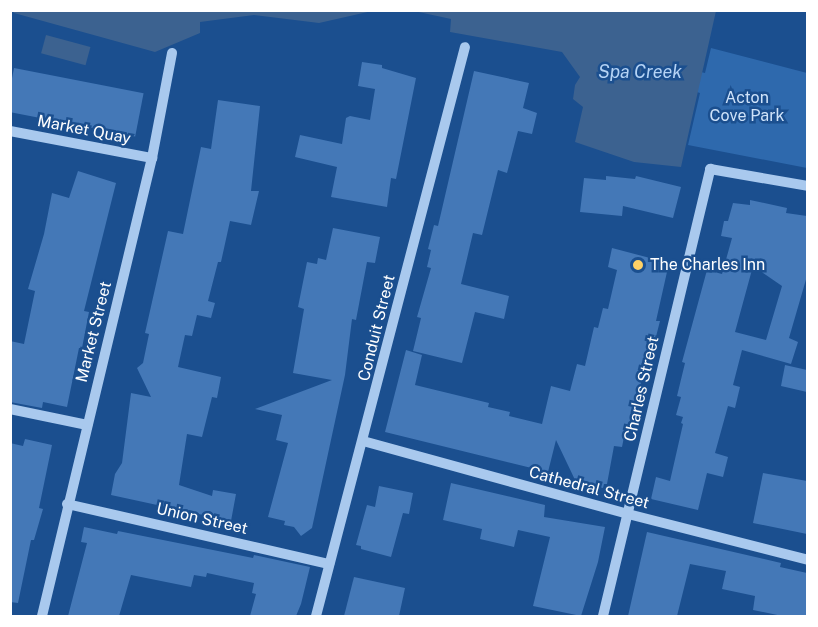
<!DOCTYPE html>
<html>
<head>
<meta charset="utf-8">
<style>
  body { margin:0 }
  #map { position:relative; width:818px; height:627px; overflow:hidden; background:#1b4f8f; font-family:"Public Sans",sans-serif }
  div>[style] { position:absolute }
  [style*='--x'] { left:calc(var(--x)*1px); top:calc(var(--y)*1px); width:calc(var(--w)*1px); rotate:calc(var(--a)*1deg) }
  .green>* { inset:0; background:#2e69ad }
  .water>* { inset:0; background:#3c6290; transform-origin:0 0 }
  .building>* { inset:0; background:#4478b7; transform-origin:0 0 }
  .minor>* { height:10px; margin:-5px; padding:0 5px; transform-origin:5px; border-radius:5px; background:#a9c9ee }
  .dots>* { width:16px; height:16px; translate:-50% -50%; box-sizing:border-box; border:3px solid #1b4f8f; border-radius:50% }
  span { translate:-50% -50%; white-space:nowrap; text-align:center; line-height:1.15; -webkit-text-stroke:5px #1b4f8f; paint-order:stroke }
  .park-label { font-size:16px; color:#cfe3fa }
  .street-label { font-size:16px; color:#fff }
  .poi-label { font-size:16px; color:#fff }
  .left { translate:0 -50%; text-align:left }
  .water-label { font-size:18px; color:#b5d3f5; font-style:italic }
  .frame { position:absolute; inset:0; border:12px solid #fff; pointer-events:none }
</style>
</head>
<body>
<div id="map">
  <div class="green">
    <i style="clip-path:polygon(711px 48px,807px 73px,807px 168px,688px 145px,700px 93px,690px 90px,693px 70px,705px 73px)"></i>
  </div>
  <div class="water">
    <i style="clip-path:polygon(13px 11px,13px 10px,372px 11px,319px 23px,254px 15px,200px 22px,200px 33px,155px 52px,14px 13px)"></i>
    <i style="clip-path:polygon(414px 11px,716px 11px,681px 167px,634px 162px,575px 142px,583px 107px,573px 99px,575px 85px,580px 77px,562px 52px,450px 32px,451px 19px)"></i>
    <i style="left:46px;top:35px;width:46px;height:19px;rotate:15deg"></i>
  </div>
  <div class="building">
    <i style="clip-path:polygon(362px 62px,382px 65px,382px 68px,416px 78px,396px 179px,391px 178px,387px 207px,331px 197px,337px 167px,295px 157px,300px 135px,342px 144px,346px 118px,350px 116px,370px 120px,375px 89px,358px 86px)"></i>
    <i style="left:14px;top:68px;width:132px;height:44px;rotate:11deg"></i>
    <i style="clip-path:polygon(474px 71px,529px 83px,523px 108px,537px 113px,532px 134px,518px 131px,507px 173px,498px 170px,482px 235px,473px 233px,461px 284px,509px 296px,504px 319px,475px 312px,462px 363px,413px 351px,421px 318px,417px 317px,431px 268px,427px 267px,431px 250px,428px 249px,434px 225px,438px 226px)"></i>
    <i style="clip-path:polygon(218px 100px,260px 106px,251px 191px,259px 191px,251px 225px,230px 221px,221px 262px,218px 262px,208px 301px,215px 303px,211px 318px,197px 315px,192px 336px,185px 335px,178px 367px,221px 377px,217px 398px,212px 397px,202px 437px,187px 434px,179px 485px,212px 496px,213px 490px,236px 494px,231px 521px,111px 495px,115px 474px,122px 463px,131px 393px,151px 397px,137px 368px,143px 363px,149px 334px,145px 333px,168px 231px,183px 234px,201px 147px,211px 149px)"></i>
    <i style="clip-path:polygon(78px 171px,116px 183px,84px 311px,89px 312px,82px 348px,79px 348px,67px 407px,43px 402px,42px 408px,10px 402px,10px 341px,24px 344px,35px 291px,28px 289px,44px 234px,52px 193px,69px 198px)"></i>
    <i style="clip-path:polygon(606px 176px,635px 179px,636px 176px,681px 187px,673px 218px,623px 206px,622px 216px,580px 212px,584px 178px,606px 180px)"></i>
    <i style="clip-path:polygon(evenodd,750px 200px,787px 208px,786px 213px,807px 216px,807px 276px,789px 338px,798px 342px,791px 364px,742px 350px,733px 385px,740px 387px,735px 408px,728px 406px,715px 453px,728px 457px,723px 477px,707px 473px,698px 510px,651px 499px,656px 477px,670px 481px,683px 424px,681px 423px,683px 417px,676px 415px,681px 397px,677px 396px,685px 363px,682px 362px,707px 270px,722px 274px,732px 238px,721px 236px,724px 221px,728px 221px,733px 203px,750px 205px,750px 200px,753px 266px,782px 286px,766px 340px,735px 332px,753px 266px)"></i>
    <i style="clip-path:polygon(333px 228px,380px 237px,375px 263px,367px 262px,356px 320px,352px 319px,345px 375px,312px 528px,301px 536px,294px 527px,284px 525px,285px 521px,268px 517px,288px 443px,276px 440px,282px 415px,255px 409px,332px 380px,293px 373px,304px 309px,298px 307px,307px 262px,317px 264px,318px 258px,326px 260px)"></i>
    <i style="clip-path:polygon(612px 248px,669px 263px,656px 321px,660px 321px,648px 368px,645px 366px,629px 433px,625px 432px,622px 447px,614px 446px,607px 484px,604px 484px,603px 488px,576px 482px,556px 440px,548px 472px,385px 432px,406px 350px,422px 355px,415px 385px,489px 403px,488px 407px,510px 412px,509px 416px,542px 424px,551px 386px,570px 391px,577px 364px,585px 366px,594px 327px,598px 328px,603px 308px,608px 309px,617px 270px,608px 267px)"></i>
    <i style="clip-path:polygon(785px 365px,807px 370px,807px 392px,781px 386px)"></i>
    <i style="clip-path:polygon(25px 439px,52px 445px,39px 508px,43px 509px,34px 540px,31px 540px,18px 603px,10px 602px,10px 443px,23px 446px)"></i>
    <i style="clip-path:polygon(763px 473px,807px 481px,807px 534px,753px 523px)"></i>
    <i style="clip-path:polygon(451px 483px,545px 505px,544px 517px,605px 527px,598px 562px,581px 616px,533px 606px,550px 537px,518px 530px,514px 547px,480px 539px,482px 529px,443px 520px)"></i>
    <i style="clip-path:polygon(379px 486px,413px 493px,409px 514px,403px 513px,391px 557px,361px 549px,361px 546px,356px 545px,367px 505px,375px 507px)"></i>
    <i style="clip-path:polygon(84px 527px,117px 534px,118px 531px,253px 558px,254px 555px,310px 567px,301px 604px,296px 616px,250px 616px,256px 594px,252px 593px,254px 583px,207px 573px,206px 577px,194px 575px,191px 587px,131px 575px,119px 616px,68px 616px,87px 543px,81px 542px)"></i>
    <i style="clip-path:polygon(647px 532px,781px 563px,780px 567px,807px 573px,807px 616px,782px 616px,753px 610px,755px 596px,722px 589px,726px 571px,690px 564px,677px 616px,628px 616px)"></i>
    <i style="clip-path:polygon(354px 577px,405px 588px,399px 616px,344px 616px)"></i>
  </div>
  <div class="minor">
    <i style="--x:10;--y:131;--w:145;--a:10.8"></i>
    <i style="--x:10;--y:409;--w:79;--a:11.7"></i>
    <i style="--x:363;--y:441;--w:275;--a:15.4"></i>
    <i style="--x:628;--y:514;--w:186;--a:14.3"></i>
    <i style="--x:67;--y:504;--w:269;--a:12.9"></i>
    <i style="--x:42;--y:616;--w:471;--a:-76.5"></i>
    <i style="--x:152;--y:158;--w:107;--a:-79.2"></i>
    <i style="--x:316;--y:616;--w:588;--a:-75.33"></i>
    <i style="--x:603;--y:616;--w:460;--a:-76.5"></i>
    <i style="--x:710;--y:169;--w:99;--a:9.8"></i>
  </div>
  <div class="dots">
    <i style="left:638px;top:265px;background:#ffd166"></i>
  </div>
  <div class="park-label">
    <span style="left:747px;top:107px">Acton<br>Cove Park</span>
  </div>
  <div class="street-label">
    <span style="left:84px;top:130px;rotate:11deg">Market Quay</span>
    <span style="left:377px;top:328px;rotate:-76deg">Conduit Street</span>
    <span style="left:94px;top:332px;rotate:-76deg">Market Street</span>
    <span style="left:642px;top:389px;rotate:-77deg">Charles Street</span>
    <span style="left:589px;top:488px;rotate:15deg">Cathedral Street</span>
    <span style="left:202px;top:519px;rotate:13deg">Union Street</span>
  </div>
  <div class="poi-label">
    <span class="left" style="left:650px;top:265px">The Charles Inn</span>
  </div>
  <div class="water-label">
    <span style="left:640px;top:72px">Spa Creek</span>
  </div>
  <div class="frame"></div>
</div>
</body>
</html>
